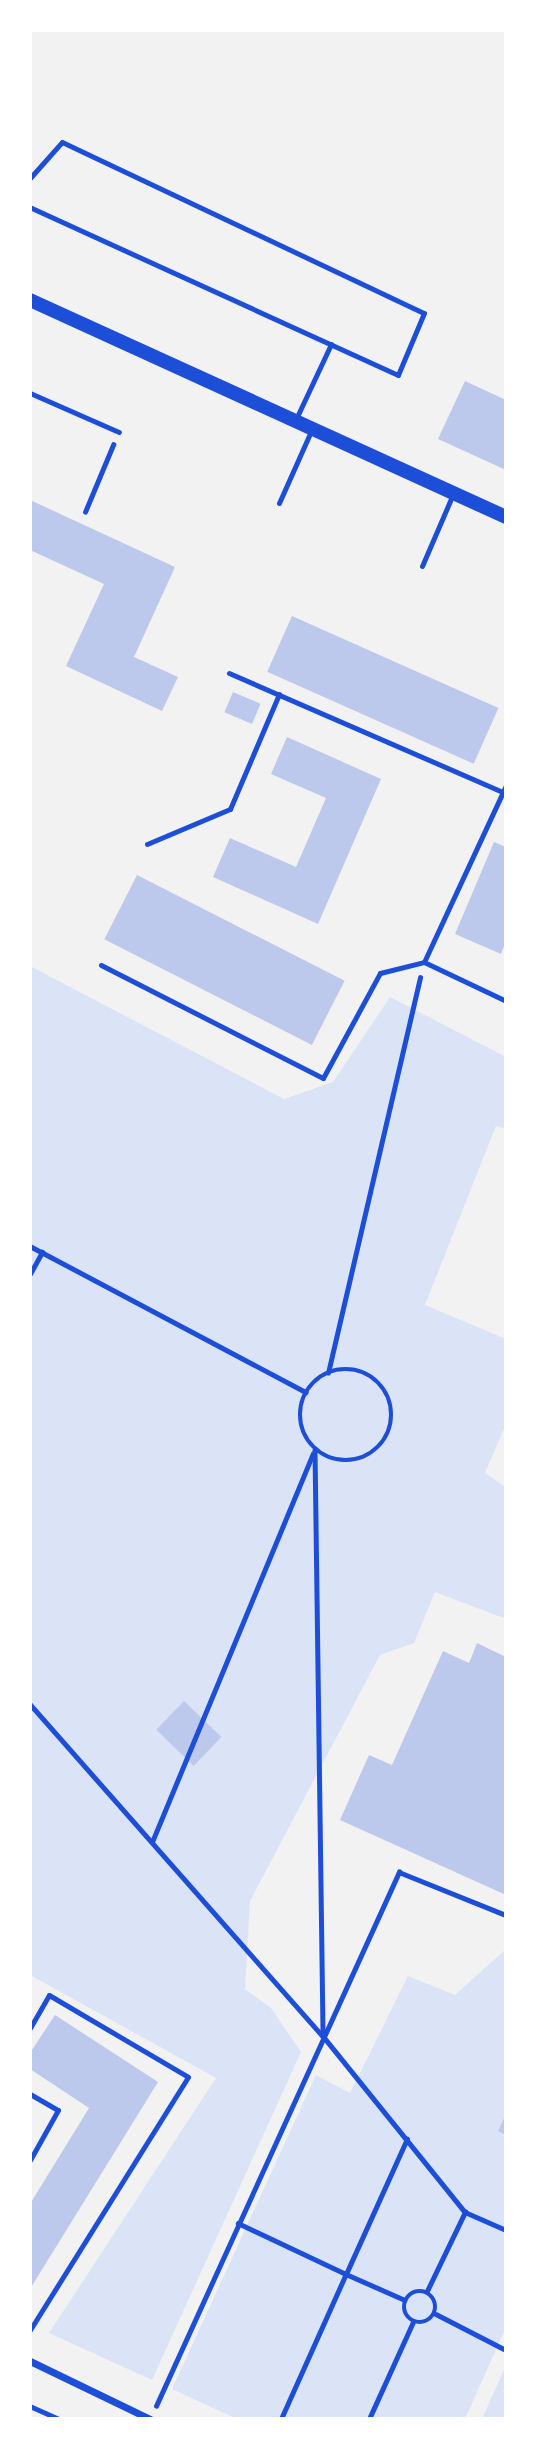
<!DOCTYPE html>
<html>
<head>
<meta charset="utf-8">
<style>
  body { margin:0 }
  #map { position:relative; width:536px; height:2449px; overflow:hidden; background:#f2f2f2; font-family:"DM Sans",sans-serif }
  div>[style] { position:absolute }
  [style*='--x'] { left:calc(var(--x)*1px); top:calc(var(--y)*1px); width:calc(var(--w)*1px); rotate:calc(var(--a)*1deg) }
  .green>* { inset:0; background:#dbe4f7 }
  .building>* { inset:0; background:#bdc9ec; transform-origin:0 0 }
  .path>* { height:4.5px; margin:-2.25px; padding:0 2.25px; transform-origin:2.25px; border-radius:2.25px; background:#1d4ed8 }
  .path>.ring { margin:-2.25px; padding:0; box-sizing:content-box; background:none; border:4.5px solid #1d4ed8; border-radius:50% }
  .service>* { height:5px; margin:-2.5px; padding:0 2.5px; transform-origin:2.5px; border-radius:2.5px; background:#1d4ed8 }
  .minor>* { height:7px; margin:-3.5px; padding:0 3.5px; transform-origin:3.5px; border-radius:3.5px; background:#1d4ed8 }
  .secondary>* { height:14px; margin:-7px; padding:0 7px; transform-origin:7px; border-radius:7px; background:#1d4ed8 }
  span { translate:-50% -50%; white-space:nowrap; text-align:center; line-height:1.15; -webkit-text-stroke:7px #fff; paint-order:stroke }
  .frame { position:absolute; inset:0; border:32px solid #fff; pointer-events:none }
</style>
</head>
<body>
<div id="map">
  <div class="green">
    <i style="clip-path:polygon(30px 966px,284px 1099px,333px 1082px,390px 997px,506px 1057px,506px 1129px,496px 1126px,425px 1305px,506px 1339px,506px 1424px,485px 1473px,506px 1487px,506px 1619px,435px 1592px,414px 1643px,380px 1655px,250px 1901px,245px 1989px,271px 2008px,301px 2052px,152px 2380px,49px 2333px,216px 2078px,30px 1975px)"></i>
    <i style="clip-path:polygon(506px 1949px,506px 2327px,465px 2419px,237px 2419px,172px 2389px,316px 2075px,350px 2093px,408px 1976px,455px 1995px)"></i>
    <i style="clip-path:polygon(506px 2365px,506px 2419px,482px 2419px)"></i>
  </div>
  <div class="building">
    <i style="clip-path:polygon(465px 381px,506px 400px,506px 470px,438px 439px)"></i>
    <i style="clip-path:polygon(30px 500px,175px 567px,134px 657px,178px 677px,162px 711px,66px 666px,104px 584px,30px 550px)"></i>
    <i style="left:292px;top:616px;width:226px;height:61px;rotate:24deg"></i>
    <i style="left:233px;top:692px;width:30px;height:22px;rotate:23deg"></i>
    <i style="clip-path:polygon(287px 737px,381px 779px,318px 924px,213px 877px,230px 838px,296px 867px,326px 798px,271px 774px)"></i>
    <i style="clip-path:polygon(494px 842px,506px 847px,506px 941px,501px 954px,455px 934px)"></i>
    <i style="left:137px;top:875px;width:233px;height:72px;rotate:27deg"></i>
    <i style="clip-path:polygon(477px 1643px,506px 1657px,506px 1895px,340px 1820px,369px 1755px,392px 1765px,443px 1651px,469px 1663px)"></i>
    <i style="left:184px;top:1701px;width:52px;height:40px;rotate:44deg"></i>
    <i style="clip-path:polygon(55px 2015px,158px 2082px,30px 2289px,30px 2204px,89px 2108px,30px 2069px,30px 2053px)"></i>
    <i style="clip-path:polygon(506px 2114px,506px 2135px,498px 2131px)"></i>
  </div>
  <div class="path">
    <i style="--x:85;--y:512;--w:73;--a:-67.3"></i>
    <i style="--x:30;--y:1246;--w:312;--a:27.9"></i>
    <i style="--x:30;--y:1274;--w:25;--a:-61"></i>
    <i class="ring" style="left:300px;top:1369px;width:87.5px;height:87.5px"></i>
    <i style="--x:328;--y:1373;--w:406;--a:-76.9"></i>
    <i style="--x:315;--y:1450;--w:581;--a:89.21"></i>
    <i style="--x:30;--y:1704;--w:443;--a:48.6"></i>
    <i style="--x:323;--y:2036;--w:226;--a:51.1"></i>
    <i style="--x:465;--y:2212;--w:45;--a:23.7"></i>
    <i style="--x:152;--y:1842;--w:420;--a:-67.5"></i>
    <i style="--x:238;--y:2223;--w:119;--a:25.3"></i>
    <i style="--x:346;--y:2274;--w:148;--a:-65.7"></i>
    <i class="ring" style="left:404px;top:2291px;width:27.5px;height:27.5px"></i>
    <i style="--x:427;--y:2291;--w:88;--a:-64.3"></i>
    <i style="--x:436;--y:2314;--w:76;--a:27.2"></i>
    <i style="--x:30;--y:2406;--w:32;--a:24"></i>
    <i style="--x:156;--y:2406;--w:587;--a:-65.53"></i>
    <i style="--x:399;--y:1872;--w:115;--a:21.9"></i>
    <i style="--x:281;--y:2419;--w:159;--a:-65.9"></i>
    <i style="--x:346;--y:2274;--w:64;--a:23.8"></i>
    <i style="--x:369;--y:2419;--w:107;--a:-65.6"></i>
  </div>
  <div class="service">
    <i style="--x:30;--y:178;--w:48;--a:-48.4"></i>
    <i style="--x:62;--y:142;--w:400;--a:25.3"></i>
    <i style="--x:424;--y:313;--w:67;--a:112.8"></i>
    <i style="--x:398;--y:375;--w:405;--a:-155.5"></i>
    <i style="--x:30;--y:393;--w:97;--a:23.7"></i>
    <i style="--x:295;--y:421;--w:85;--a:-64.9"></i>
    <i style="--x:279;--y:503;--w:81;--a:-66"></i>
    <i style="--x:422;--y:566;--w:78;--a:-66.7"></i>
    <i style="--x:229;--y:673;--w:299;--a:23.5"></i>
    <i style="--x:147;--y:844;--w:90;--a:-22.9"></i>
    <i style="--x:230;--y:809;--w:125;--a:-66.9"></i>
    <i style="--x:424;--y:962;--w:195;--a:-65.1"></i>
    <i style="--x:101;--y:965;--w:249;--a:27"></i>
    <i style="--x:323;--y:1078;--w:119;--a:-61.5"></i>
    <i style="--x:380;--y:973;--w:45;--a:-14"></i>
    <i style="--x:424;--y:962;--w:91;--a:25.4"></i>
    <i style="--x:30;--y:2028;--w:38;--a:-60"></i>
    <i style="--x:49;--y:1995;--w:161;--a:30.5"></i>
    <i style="--x:188;--y:2077;--w:298;--a:122"></i>
    <i style="--x:30;--y:2094;--w:32;--a:30"></i>
    <i style="--x:58;--y:2110;--w:57;--a:119.2"></i>
  </div>
  <div class="minor">
    <i style="--x:30;--y:2361;--w:133;--a:25.8"></i>
  </div>
  <div class="secondary">
    <i style="--x:30;--y:300;--w:523;--a:24.51"></i>
  </div>
  <div class="frame"></div>
</div>
</body>
</html>
